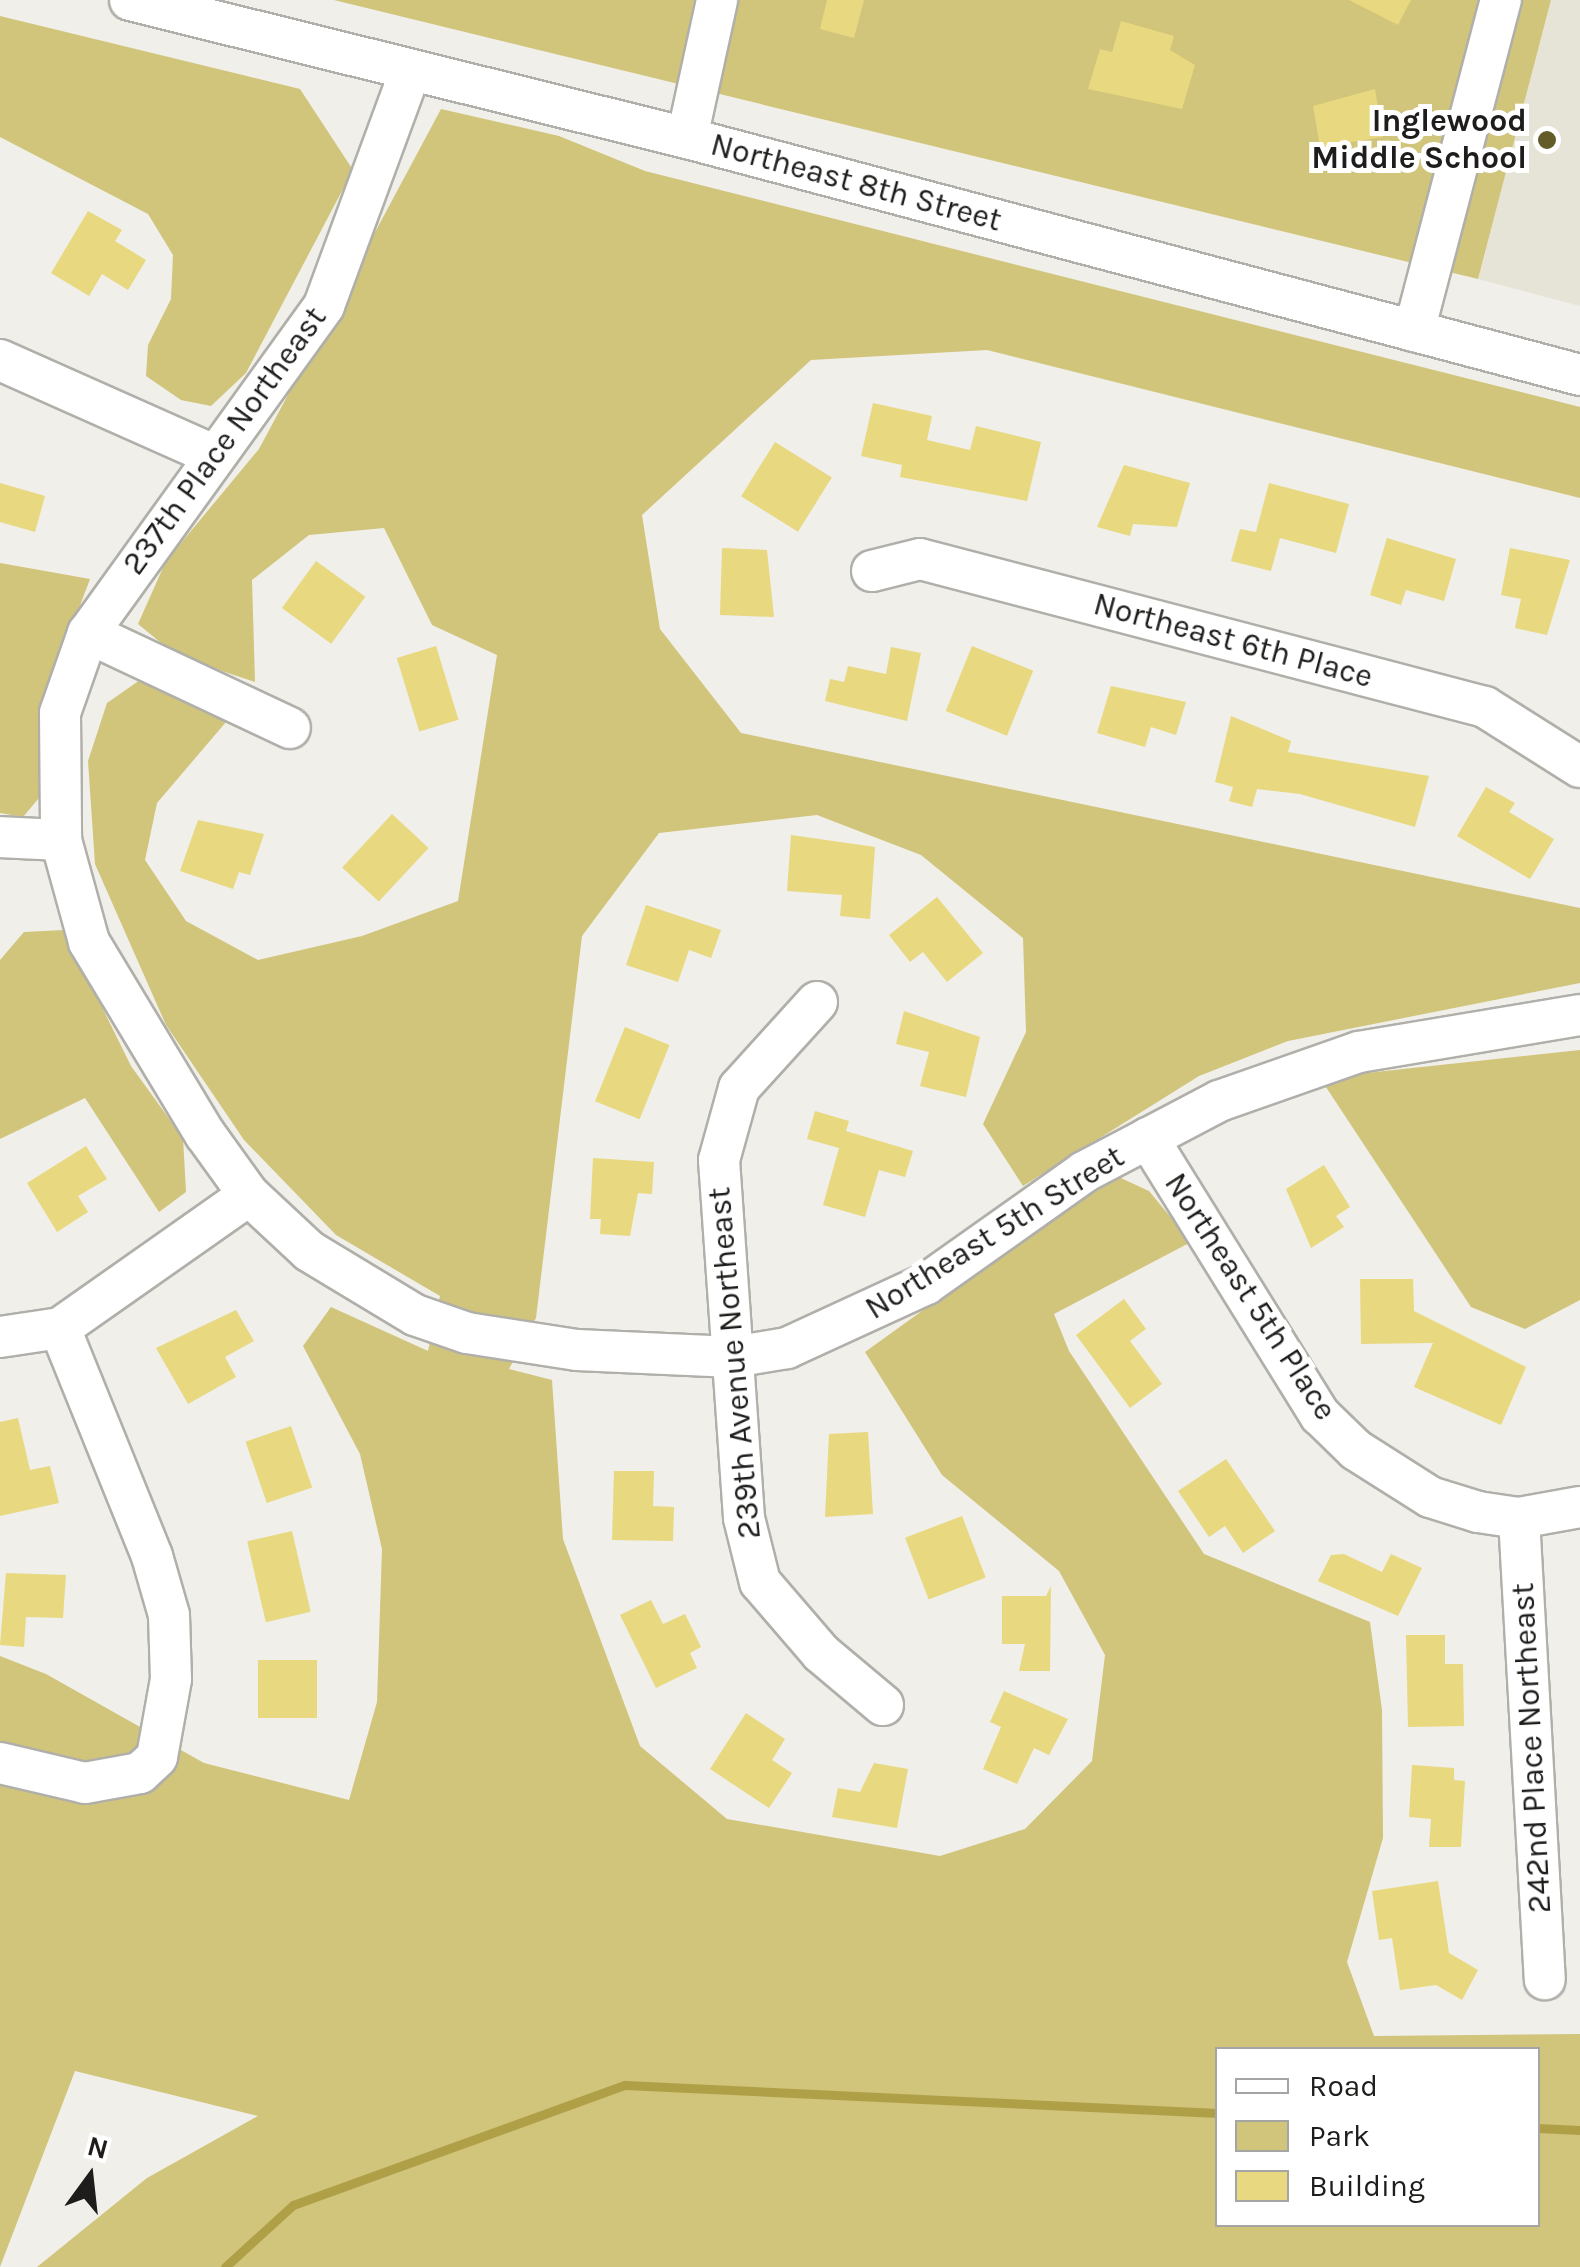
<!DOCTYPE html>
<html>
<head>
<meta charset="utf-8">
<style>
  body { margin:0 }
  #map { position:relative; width:1580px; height:2267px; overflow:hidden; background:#f0efe9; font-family:Karla,sans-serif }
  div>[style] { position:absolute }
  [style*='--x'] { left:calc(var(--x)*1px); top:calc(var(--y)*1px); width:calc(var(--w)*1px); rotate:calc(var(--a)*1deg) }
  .built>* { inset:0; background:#e6e4d6 }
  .green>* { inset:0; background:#d1c47b }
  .stream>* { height:9px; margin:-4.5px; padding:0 4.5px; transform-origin:4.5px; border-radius:4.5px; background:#afa048 }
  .building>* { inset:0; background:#e8d880; transform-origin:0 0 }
  .roads { filter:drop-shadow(2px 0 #b0afa9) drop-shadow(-2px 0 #b0afa9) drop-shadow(0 2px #b0afa9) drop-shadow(0 -2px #b0afa9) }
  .minor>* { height:40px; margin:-20px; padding:0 20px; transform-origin:20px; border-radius:20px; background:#fff }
  .dots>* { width:28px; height:28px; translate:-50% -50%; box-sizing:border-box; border:5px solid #fff; border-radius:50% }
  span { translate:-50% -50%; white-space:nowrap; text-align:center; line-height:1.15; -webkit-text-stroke:10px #fff; paint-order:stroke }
  .poi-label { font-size:32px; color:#1e1d1b; font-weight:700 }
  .right { translate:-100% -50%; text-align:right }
  .street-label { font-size:32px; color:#1e1d1b }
  .legend { position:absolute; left:1215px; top:2047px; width:325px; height:180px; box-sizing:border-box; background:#fff; border:2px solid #a5a5a4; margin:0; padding:12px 18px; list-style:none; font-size:30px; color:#1e1d1b }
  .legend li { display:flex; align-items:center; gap:20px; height:50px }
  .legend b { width:50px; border:2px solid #a5a5a4 }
  .north { position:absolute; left:40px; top:2127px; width:100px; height:100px; -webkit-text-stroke:8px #fff; paint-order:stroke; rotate:15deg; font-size:28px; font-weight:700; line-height:40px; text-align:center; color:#1e1d1b }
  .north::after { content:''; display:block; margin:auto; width:35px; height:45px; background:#1e1d1b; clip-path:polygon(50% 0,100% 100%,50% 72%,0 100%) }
</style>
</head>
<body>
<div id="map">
  <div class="built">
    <i style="clip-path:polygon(1551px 0,1580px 0,1580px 306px,1478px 279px)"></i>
  </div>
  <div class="green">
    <i style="clip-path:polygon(334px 0,1551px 0,1478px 279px)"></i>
    <i style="clip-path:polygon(0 16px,300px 89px,353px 170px,246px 373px,211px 406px,181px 400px,146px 376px,148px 345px,171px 299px,173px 255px,148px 214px,0 137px)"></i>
    <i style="clip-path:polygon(evenodd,441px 109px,559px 136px,645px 171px,1580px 407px,1580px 498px,987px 350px,811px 360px,642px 515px,660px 629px,741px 733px,1580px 908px,1580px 983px,1288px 1041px,1199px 1076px,1023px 1186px,983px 1124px,1026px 1032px,1023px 938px,921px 855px,817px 815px,659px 833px,582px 936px,536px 1318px,509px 1369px,552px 1380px,563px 1539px,640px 1746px,727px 1819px,940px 1856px,1025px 1829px,1092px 1761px,1105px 1655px,1059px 1571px,942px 1475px,865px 1352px,1112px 1174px,1149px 1191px,1191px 1242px,1054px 1314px,1069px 1351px,1204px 1554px,1370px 1622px,1382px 1710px,1383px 1838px,1347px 1962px,1374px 2036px,1580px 2034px,1580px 2267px,37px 2267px,147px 2178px,258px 2116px,75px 2071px,0 2267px,0 1656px,46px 1674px,204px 1763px,349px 1800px,377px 1702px,382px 1549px,360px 1454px,303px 1346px,331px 1307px,428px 1351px,440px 1296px,336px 1235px,244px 1140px,166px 1025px,95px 864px,88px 761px,107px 703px,140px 680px,226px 722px,157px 803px,145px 860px,186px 921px,258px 960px,362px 936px,458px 901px,497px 655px,432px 625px,384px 528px,309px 535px,252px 580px,255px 682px,177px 656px,138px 624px,166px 561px,259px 449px,441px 109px,1218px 2050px,1538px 2050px,1538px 2224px,1218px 2224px,1218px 2050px)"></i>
    <i style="clip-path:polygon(0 563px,90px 579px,56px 669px,44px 792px,23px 817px,0 813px)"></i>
    <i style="clip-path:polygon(64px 930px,131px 1066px,183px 1138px,186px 1192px,159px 1212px,85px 1098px,0 1139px,0 960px,24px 932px)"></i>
    <i style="clip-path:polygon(1580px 1050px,1580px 1300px,1525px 1329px,1471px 1307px,1320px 1078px)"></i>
  </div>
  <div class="stream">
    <i style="--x:1538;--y:2128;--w:42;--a:2.7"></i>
    <i style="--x:225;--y:2267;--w:92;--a:-42.4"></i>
    <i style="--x:293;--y:2205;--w:353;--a:-19.9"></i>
    <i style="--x:625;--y:2085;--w:594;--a:2.7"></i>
  </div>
  <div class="building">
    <i style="clip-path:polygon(827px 0,864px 0,854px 38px,820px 29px)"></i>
    <i style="clip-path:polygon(1349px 0,1411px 0,1398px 25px)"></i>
    <i style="clip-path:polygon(1121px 21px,1174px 36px,1170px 50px,1195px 65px,1182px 109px,1088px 89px,1100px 49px,1112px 52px)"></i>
    <i style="clip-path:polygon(1375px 89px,1383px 137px,1320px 147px,1313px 106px)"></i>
    <i style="clip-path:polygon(88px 211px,122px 230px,115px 241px,146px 260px,128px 290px,102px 274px,89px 296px,51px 273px)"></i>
    <i style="clip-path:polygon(873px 403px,932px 416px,927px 440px,970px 450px,976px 426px,1041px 442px,1027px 501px,900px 477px,902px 465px,861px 456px)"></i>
    <i style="left:775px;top:442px;width:67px;height:64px;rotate:32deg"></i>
    <i style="clip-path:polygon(1124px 465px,1190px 483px,1177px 527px,1133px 524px,1130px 536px,1097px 527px)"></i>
    <i style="clip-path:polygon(0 483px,45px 496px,35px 532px,0 522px)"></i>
    <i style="clip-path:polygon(1269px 483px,1349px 504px,1336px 553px,1280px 538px,1271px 571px,1231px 561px,1240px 529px,1256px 532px)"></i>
    <i style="clip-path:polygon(1387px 538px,1456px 559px,1444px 601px,1406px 590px,1401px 605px,1370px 595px)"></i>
    <i style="clip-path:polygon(722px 548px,767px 550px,774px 617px,720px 615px)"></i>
    <i style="clip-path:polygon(1510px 548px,1570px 560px,1547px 635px,1515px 628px,1521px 599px,1501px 595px)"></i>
    <i style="left:316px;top:561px;width:61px;height:58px;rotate:36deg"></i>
    <i style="left:436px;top:646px;width:77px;height:41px;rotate:73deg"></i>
    <i style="left:972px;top:646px;width:66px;height:70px;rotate:22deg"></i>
    <i style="clip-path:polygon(891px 647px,921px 653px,907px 721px,825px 701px,830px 679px,844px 682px,848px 666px,886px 674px)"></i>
    <i style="clip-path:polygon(1111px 686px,1186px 702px,1176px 735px,1151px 727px,1145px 747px,1097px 733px)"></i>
    <i style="clip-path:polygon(1231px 716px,1291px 741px,1288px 752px,1429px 776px,1415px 827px,1300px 794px,1257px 789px,1252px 807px,1229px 801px,1233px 787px,1215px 782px)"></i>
    <i style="clip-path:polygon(1486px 787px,1515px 803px,1509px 812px,1554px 839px,1530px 879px,1457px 836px)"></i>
    <i style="left:392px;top:814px;width:50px;height:73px;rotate:43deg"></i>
    <i style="clip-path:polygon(198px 820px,264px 834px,250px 875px,239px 872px,233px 889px,180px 871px)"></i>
    <i style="clip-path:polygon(791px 835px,875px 847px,870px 919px,840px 916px,842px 895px,787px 891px)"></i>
    <i style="clip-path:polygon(937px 897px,983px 953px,947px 982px,923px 952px,910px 962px,889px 935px)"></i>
    <i style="clip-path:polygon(646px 905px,721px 930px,711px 958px,689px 950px,678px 982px,626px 965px)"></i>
    <i style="clip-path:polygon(904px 1011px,980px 1037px,966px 1097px,920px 1086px,929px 1052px,896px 1044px)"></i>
    <i style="left:625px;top:1027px;width:48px;height:80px;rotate:22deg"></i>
    <i style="clip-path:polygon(815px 1111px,849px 1121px,846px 1131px,913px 1151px,905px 1177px,879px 1170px,865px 1217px,823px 1205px,839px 1148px,807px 1139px)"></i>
    <i style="clip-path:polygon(86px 1146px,107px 1179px,78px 1196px,88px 1212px,57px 1232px,27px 1183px)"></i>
    <i style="clip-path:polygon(593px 1158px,654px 1162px,652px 1194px,638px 1193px,630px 1236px,600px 1234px,601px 1219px,590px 1219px)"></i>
    <i style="clip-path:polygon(1324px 1165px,1350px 1207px,1336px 1216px,1344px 1227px,1311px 1248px,1286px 1189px)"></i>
    <i style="clip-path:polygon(1360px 1279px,1413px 1279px,1414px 1311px,1526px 1367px,1501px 1425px,1414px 1387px,1433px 1343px,1361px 1344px)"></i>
    <i style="clip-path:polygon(1124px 1299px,1146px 1329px,1130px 1341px,1162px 1384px,1130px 1408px,1076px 1335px)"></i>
    <i style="clip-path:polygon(236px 1310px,254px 1341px,225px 1357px,236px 1377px,188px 1404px,156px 1348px)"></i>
    <i style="clip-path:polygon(18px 1418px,30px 1470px,50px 1466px,59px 1503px,0 1516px,0 1422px)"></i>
    <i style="left:291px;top:1426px;width:65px;height:48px;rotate:71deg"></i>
    <i style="clip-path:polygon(868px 1432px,873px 1514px,825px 1517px,829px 1434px)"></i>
    <i style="clip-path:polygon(1226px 1459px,1275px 1531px,1243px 1553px,1225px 1526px,1209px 1537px,1178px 1491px)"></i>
    <i style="clip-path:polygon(614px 1471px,654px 1471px,653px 1506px,674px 1507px,673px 1541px,612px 1540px)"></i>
    <i style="left:962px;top:1516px;width:66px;height:61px;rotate:69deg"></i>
    <i style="left:292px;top:1531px;width:83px;height:46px;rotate:77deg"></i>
    <i style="clip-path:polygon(1344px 1554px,1382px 1572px,1391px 1554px,1422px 1568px,1398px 1616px,1318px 1581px,1331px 1555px)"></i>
    <i style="clip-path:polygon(6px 1573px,66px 1575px,63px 1618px,26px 1617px,24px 1647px,0 1645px)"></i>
    <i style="clip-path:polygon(1051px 1586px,1050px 1671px,1019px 1671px,1025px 1644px,1002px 1644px,1002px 1596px,1046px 1596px)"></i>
    <i style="clip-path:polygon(651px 1600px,663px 1624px,685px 1614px,701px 1647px,690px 1653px,697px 1668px,656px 1688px,620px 1615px)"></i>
    <i style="clip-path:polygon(1406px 1635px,1445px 1635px,1445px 1664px,1463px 1664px,1464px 1726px,1408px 1727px)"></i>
    <i style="left:317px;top:1660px;width:58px;height:59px;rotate:90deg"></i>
    <i style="clip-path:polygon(1004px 1691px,1068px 1719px,1049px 1755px,1034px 1748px,1017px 1784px,983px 1769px,1001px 1727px,990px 1722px)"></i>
    <i style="clip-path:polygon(746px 1713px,785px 1739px,772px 1760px,792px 1773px,769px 1808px,710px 1769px)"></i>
    <i style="clip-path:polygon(874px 1763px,908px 1769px,897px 1828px,832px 1817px,838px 1788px,860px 1792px)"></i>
    <i style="clip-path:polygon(1412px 1765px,1454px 1768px,1454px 1780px,1465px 1781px,1461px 1847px,1429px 1847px,1431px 1819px,1409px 1817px)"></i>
    <i style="clip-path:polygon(1438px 1881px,1449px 1953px,1478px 1970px,1462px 2000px,1436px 1985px,1400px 1990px,1392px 1938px,1379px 1940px,1372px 1891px)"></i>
  </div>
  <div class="roads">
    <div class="minor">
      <i style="--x:130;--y:0;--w:574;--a:13.92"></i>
      <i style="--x:687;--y:138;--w:924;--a:14.86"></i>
      <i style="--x:410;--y:72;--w:249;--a:110.2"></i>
      <i style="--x:324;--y:306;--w:403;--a:125.8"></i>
      <i style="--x:88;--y:633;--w:85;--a:109.3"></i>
      <i style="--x:60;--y:713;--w:127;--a:89.5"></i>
      <i style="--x:61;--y:840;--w:106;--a:74.6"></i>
      <i style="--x:89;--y:942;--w:224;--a:58.9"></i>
      <i style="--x:205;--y:1134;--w:75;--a:54.2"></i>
      <i style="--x:249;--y:1195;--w:82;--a:43"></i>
      <i style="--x:309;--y:1251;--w:124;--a:31.1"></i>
      <i style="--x:415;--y:1315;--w:55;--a:19.1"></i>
      <i style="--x:467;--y:1333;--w:111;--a:8.8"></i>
      <i style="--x:577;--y:1350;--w:156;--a:2.6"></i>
      <i style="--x:733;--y:1357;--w:55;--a:-9.5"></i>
      <i style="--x:787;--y:1348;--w:153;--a:-24.7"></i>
      <i style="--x:926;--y:1284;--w:194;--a:-35.3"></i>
      <i style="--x:1084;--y:1172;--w:153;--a:-27.7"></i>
      <i style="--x:1219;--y:1101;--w:148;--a:-19.3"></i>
      <i style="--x:1359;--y:1052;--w:224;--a:-9.5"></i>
      <i style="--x:687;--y:138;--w:141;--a:-77.7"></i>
      <i style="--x:1414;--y:331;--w:342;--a:-75.3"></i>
      <i style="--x:0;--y:360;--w:233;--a:24"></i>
      <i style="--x:872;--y:571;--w:49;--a:-14"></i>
      <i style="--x:920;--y:559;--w:584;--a:14.68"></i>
      <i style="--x:1485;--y:707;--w:112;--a:32.3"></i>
      <i style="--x:88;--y:633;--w:223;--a:25.2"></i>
      <i style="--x:0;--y:837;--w:61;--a:2.8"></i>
      <i style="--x:817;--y:1002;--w:116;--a:132.2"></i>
      <i style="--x:739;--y:1088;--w:75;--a:105.5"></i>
      <i style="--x:719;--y:1160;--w:359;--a:86"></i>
      <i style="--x:744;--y:1518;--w:66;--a:76"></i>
      <i style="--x:760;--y:1582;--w:94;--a:49.3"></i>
      <i style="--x:821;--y:1653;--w:81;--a:40"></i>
      <i style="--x:1148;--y:1138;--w:326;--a:58.2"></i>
      <i style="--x:1320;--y:1415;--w:50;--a:44.2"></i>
      <i style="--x:1356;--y:1450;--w:88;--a:32.4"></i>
      <i style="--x:1430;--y:1497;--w:50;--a:17.4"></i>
      <i style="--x:1478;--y:1512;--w:41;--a:8.3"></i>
      <i style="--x:1519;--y:1518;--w:62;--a:-10.2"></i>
      <i style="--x:0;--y:1337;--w:61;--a:-8.5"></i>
      <i style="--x:60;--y:1328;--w:231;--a:-35.1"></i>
      <i style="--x:1519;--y:1518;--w:462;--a:86.8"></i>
      <i style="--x:0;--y:1763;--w:87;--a:13.2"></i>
      <i style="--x:85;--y:1783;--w:56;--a:-10.3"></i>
      <i style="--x:140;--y:1773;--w:23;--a:-43"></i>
      <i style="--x:157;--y:1757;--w:79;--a:-79.8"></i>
      <i style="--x:171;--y:1679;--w:64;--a:-91.8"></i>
      <i style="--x:169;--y:1615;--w:61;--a:-106.1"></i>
      <i style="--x:152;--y:1556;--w:246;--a:-112"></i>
    </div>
  </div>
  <div class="dots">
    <i style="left:1547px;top:140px;background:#645c28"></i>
  </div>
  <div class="poi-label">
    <span class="right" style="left:1527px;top:140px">Inglewood<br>Middle School</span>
  </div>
  <div class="street-label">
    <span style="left:856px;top:183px;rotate:15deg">Northeast 8th Street</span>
    <span style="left:225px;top:441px;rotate:-54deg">237th Place Northeast</span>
    <span style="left:1233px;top:641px;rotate:15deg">Northeast 6th Place</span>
    <span style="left:995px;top:1233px;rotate:-32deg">Northeast 5th Street</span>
    <span style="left:1250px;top:1297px;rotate:57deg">Northeast 5th Place</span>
    <span style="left:735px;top:1363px;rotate:-95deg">239th Avenue Northeast</span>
    <span style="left:1532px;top:1748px;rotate:-93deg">242nd Place Northeast</span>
  </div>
  <ul class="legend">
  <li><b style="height:12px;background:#fff"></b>Road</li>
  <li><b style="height:28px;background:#d1c47b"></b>Park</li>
  <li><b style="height:28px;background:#e8d880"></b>Building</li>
  </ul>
  <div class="north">N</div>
</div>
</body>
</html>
